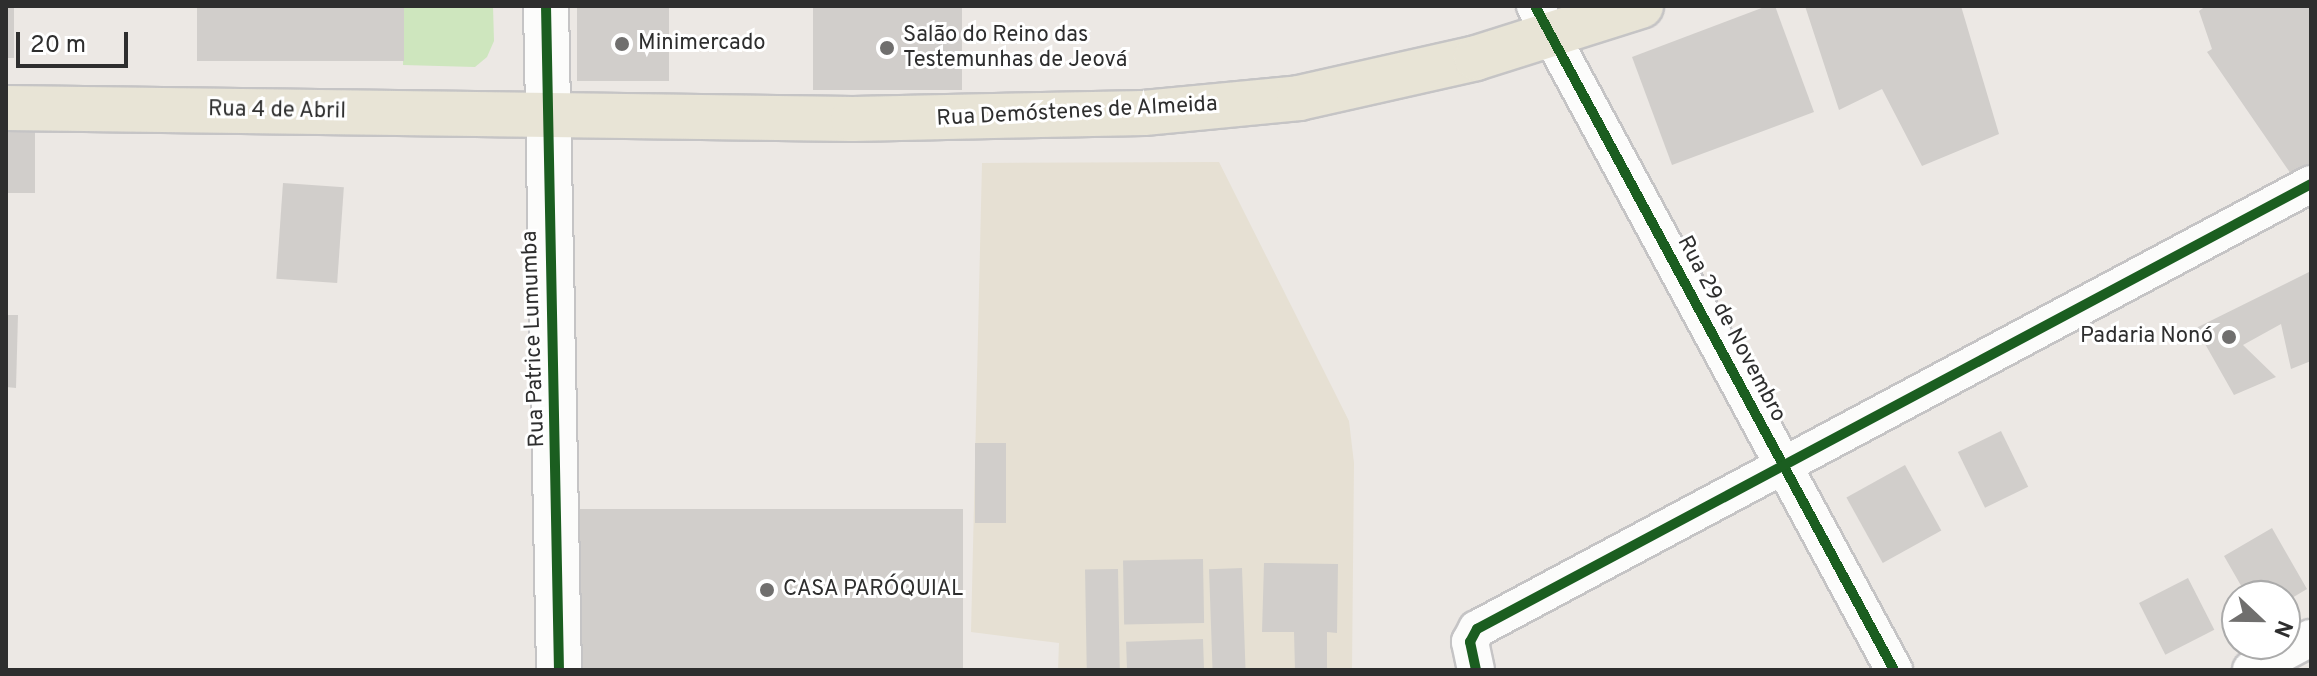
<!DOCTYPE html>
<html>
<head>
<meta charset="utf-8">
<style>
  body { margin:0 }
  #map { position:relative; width:2317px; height:676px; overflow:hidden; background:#ece8e4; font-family:Overpass,sans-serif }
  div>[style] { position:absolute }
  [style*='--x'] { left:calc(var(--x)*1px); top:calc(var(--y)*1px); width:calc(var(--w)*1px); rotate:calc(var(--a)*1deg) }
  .education>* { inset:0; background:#e6e0d3 }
  .green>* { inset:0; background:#cee6be }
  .building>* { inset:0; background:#d1cecb; transform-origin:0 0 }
  .roads { filter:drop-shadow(2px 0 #c5c4c5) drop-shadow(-2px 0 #c5c4c5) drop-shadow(0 2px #c5c4c5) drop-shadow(0 -2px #c5c4c5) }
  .street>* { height:36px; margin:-18px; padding:0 18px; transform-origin:18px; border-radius:18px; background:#fcfcfb }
  .secondary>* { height:44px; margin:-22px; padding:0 22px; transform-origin:22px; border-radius:22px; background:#fcfcfb }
  .primary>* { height:44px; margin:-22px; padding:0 22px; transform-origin:22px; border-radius:22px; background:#e8e4d6 }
  .cycleway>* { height:10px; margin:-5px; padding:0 5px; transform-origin:5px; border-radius:5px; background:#1b5e20 }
  .dots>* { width:22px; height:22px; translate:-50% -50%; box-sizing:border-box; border:4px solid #fff; border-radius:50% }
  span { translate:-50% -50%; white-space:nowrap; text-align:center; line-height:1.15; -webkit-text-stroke:6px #fff; paint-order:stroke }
  .poi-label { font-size:22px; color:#2e2e2e }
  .left { translate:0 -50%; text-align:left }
  .right { translate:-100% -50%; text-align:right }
  .street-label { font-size:22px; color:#2e2e2e }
  .frame { position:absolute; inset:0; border:8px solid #2e2e2e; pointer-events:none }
  .north { position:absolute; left:2221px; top:580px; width:80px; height:80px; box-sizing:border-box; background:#fff; border:2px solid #ababab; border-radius:50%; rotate:112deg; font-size:22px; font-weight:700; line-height:32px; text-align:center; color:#2e2e2e }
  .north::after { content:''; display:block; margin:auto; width:28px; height:36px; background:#706f6e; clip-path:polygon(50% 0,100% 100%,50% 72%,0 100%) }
  .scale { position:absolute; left:16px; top:32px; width:112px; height:36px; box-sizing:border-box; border:4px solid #2e2e2e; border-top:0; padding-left:10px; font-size:24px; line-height:28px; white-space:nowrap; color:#2e2e2e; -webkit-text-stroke:6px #fff; paint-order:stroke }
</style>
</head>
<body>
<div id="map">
  <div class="education">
    <i style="clip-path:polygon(1219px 162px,1349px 421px,1354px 463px,1352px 670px,1058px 670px,1059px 643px,971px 632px,982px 163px)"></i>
  </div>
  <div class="green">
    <i style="clip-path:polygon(404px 6px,493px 6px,494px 41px,487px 57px,475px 67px,403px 65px)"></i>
  </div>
  <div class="building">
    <i style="left:6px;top:6px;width:8px;height:52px"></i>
    <i style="left:197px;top:6px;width:207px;height:55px"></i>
    <i style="left:577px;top:6px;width:92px;height:75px"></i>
    <i style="left:813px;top:6px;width:149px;height:84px"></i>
    <i style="clip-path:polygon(1767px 6px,1775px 6px,1814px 112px,1672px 165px,1632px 57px)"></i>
    <i style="clip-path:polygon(1805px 6px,1961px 6px,1999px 134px,1922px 166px,1882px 89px,1839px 110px)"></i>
    <i style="clip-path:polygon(2206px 6px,2311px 6px,2311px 164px,2293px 177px,2207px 52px,2212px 49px,2199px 11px)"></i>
    <i style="left:6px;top:132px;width:29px;height:61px"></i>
    <i style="left:283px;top:183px;width:61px;height:96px;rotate:4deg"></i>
    <i style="clip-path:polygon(2309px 272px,2311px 361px,2291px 369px,2281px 324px,2243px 345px,2276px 377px,2234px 395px,2196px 328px)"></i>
    <i style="clip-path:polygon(6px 315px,18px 315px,16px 388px,6px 387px)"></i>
    <i style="left:2001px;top:431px;width:62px;height:48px;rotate:64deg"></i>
    <i style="left:975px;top:443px;width:31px;height:80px"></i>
    <i style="left:1905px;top:465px;width:75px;height:67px;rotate:61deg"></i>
    <i style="left:963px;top:509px;width:161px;height:393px;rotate:90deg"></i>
    <i style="clip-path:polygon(2272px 528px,2307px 589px,2285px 602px,2285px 596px,2247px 596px,2224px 556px)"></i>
    <i style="left:1203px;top:559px;width:64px;height:80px;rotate:89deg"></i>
    <i style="clip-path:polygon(1264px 563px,1338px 564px,1337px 633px,1327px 632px,1327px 670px,1295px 670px,1294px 632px,1262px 632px)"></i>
    <i style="left:1242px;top:568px;width:102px;height:33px;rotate:88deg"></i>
    <i style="left:1118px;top:569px;width:101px;height:33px;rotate:89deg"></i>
    <i style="left:2188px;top:578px;width:58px;height:55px;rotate:63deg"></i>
    <i style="left:1203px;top:639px;width:31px;height:77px;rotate:88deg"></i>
  </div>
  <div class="roads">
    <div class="street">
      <i style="--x:1535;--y:6;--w:755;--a:61.6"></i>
      <i style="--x:1476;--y:670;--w:29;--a:-102"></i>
      <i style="--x:1470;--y:642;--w:15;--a:-62"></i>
      <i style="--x:1477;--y:629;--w:945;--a:-28.08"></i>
      <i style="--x:2251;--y:670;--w:68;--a:-28.1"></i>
    </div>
    <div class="secondary">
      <i style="--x:546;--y:6;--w:664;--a:88.88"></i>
    </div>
    <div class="primary">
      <i style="--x:6;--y:108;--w:847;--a:0.74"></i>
      <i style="--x:853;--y:119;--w:291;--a:-1.2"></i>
      <i style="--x:1144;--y:113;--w:156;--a:-5.5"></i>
      <i style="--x:1299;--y:98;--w:181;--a:-12.7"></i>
      <i style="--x:1476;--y:58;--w:173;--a:-17.5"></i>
    </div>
  </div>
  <div class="cycleway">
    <i style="--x:546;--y:6;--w:664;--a:88.88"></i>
    <i style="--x:1535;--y:6;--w:755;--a:61.6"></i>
    <i style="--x:1476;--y:670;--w:29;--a:-102"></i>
    <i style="--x:1470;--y:642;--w:15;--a:-62"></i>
    <i style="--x:1477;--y:629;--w:945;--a:-28.08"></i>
  </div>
  <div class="dots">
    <i style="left:622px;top:44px;background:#706f6e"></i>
    <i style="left:887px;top:48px;background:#706f6e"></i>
    <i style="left:2229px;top:337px;background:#706f6e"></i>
    <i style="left:767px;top:590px;background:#706f6e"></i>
  </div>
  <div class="poi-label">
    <span class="left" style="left:903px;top:48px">Salão do Reino das<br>Testemunhas de Jeová</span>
    <span class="left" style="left:638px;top:44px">Minimercado</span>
    <span class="right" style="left:2213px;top:337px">Padaria Nonó</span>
    <span class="left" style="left:783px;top:590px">CASA PARÓQUIAL</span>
  </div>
  <div class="street-label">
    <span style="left:277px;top:111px;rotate:1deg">Rua 4 de Abril</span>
    <span style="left:1077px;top:112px;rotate:-3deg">Rua Demóstenes de Almeida</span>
    <span style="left:1731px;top:329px;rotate:62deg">Rua 29 de Novembro</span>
    <span style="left:534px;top:339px;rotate:-92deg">Rua Patrice Lumumba</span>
  </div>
  <div class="frame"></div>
  <div class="north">N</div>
  <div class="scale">20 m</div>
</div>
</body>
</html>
